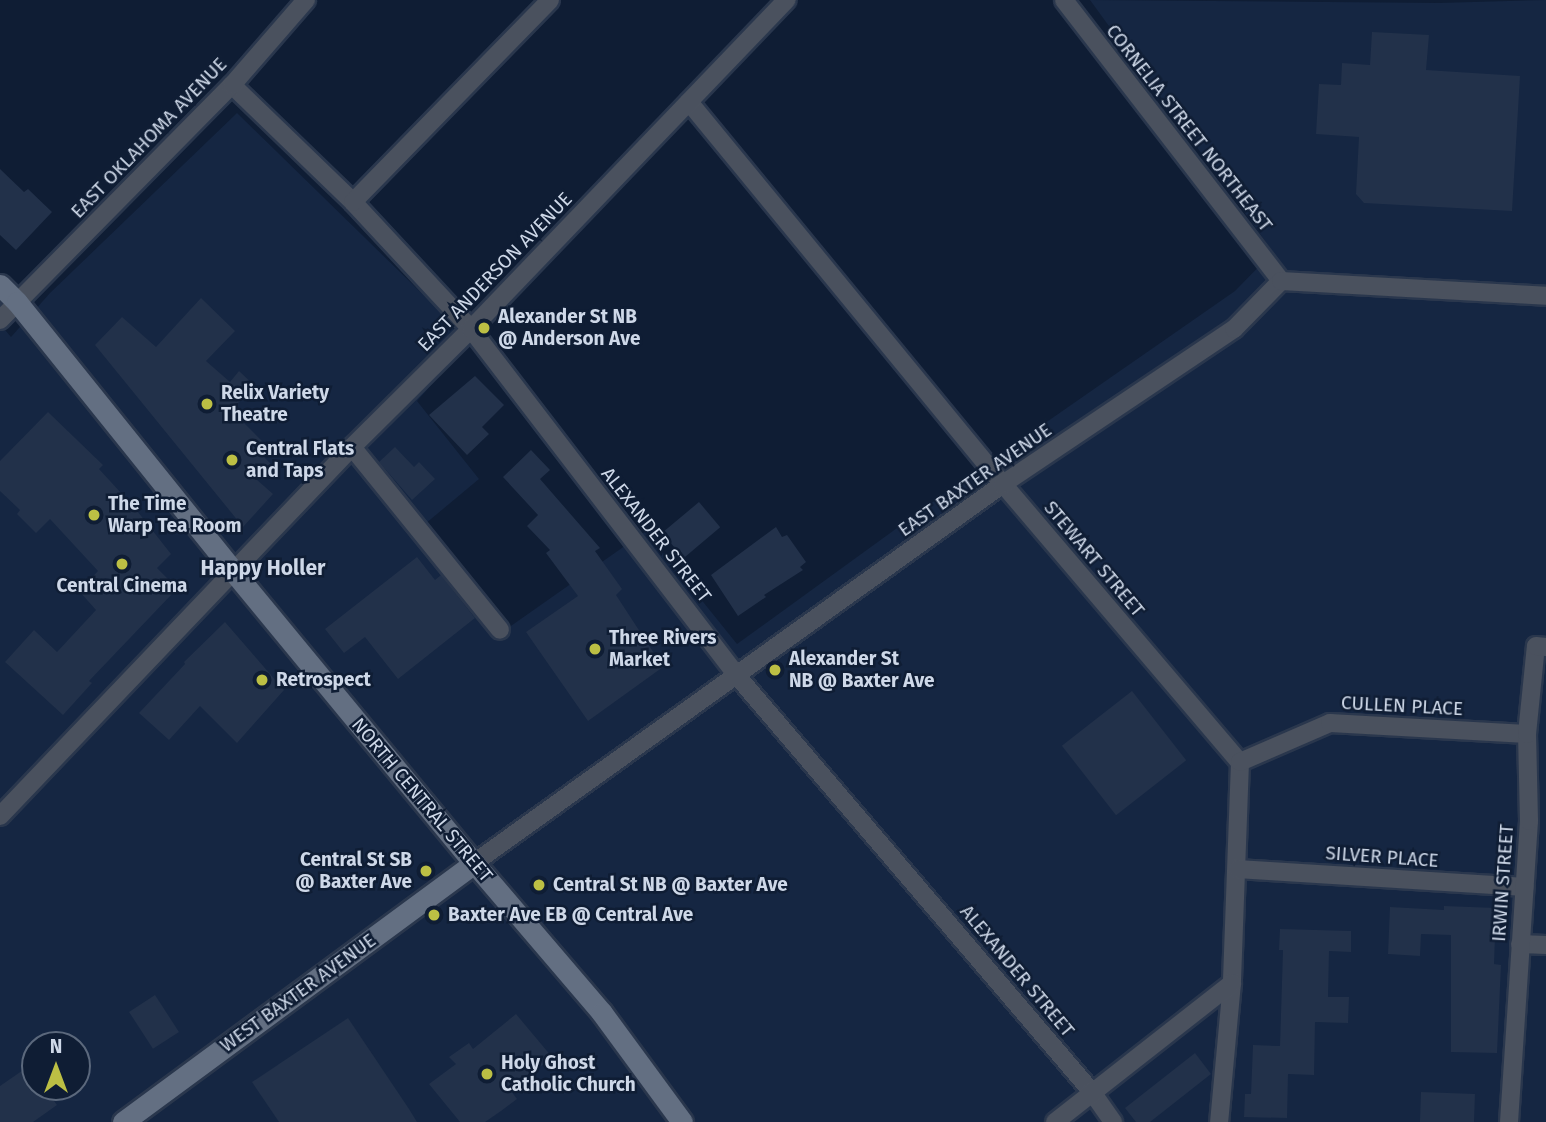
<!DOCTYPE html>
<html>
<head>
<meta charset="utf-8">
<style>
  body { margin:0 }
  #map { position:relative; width:1546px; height:1122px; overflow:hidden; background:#0f1d34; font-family:"Fira Sans",sans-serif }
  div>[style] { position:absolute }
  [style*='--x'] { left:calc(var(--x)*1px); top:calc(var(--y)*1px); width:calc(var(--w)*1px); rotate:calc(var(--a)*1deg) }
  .built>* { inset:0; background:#152642 }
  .building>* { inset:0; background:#22314a; transform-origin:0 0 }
  .roads { filter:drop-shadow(2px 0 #2a374d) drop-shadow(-2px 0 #2a374d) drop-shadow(0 2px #2a374d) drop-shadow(0 -2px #2a374d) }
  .street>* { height:18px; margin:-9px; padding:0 9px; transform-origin:9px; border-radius:9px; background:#4a515e }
  .secondary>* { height:21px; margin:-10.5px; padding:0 10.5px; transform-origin:10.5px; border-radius:10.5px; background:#636f82 }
  .dots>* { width:19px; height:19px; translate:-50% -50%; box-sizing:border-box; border:4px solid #0f1d34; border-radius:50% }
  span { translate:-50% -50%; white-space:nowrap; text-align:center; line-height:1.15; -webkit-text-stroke:5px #0f1d34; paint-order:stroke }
  .street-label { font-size:19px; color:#ced8e8 }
  .poi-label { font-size:19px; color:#ced8e8; font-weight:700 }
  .left { translate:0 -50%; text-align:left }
  .right { translate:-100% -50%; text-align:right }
  .neighbourhood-label { font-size:21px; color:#ced8e8; font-weight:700 }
  .north { position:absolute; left:21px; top:1031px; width:70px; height:70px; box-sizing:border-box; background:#0f1d34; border:2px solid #5b687c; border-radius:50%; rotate:0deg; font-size:19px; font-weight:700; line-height:28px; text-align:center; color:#ced8e8 }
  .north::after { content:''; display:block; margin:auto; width:24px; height:32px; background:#bcbf44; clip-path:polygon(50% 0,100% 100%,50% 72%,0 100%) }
</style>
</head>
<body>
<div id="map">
  <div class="built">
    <i style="clip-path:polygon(evenodd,1090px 0,1439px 3px,1546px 0,1546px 1122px,0 1122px,0 324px,11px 337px,50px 293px,237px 113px,443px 314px,466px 346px,417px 401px,479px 479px,425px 524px,508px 628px,646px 531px,737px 644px,966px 478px,1235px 291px,1273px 252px,1090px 0,35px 1045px,77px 1045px,77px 1087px,35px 1087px,35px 1045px)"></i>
  </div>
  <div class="building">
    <i style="clip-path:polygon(1372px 32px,1429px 35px,1426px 70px,1520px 76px,1512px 211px,1364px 203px,1356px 194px,1359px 137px,1316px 134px,1319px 84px,1341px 85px,1342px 63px,1370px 65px)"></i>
    <i style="clip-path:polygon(0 169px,24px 192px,28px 189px,52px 212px,16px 250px,0 235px)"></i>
    <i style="clip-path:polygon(201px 298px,235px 331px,206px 361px,230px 382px,239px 371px,255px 386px,231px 410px,264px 443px,257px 450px,271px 464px,256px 479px,273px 494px,243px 527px,95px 345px,122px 317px,156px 347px)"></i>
    <i style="clip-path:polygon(475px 376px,504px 405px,482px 427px,489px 434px,467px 455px,429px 415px)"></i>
    <i style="clip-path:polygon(48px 412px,103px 465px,99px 469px,134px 507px,171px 554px,157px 568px,172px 583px,172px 594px,89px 681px,92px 683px,63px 715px,5px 662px,34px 630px,57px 652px,96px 610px,79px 591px,98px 571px,50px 519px,36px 533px,17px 514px,20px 510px,0 491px,0 461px)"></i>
    <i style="clip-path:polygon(395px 447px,414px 467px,419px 462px,435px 479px,412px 500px,379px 462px)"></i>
    <i style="clip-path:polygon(531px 450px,550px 470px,540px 479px,600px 548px,595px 551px,622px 589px,616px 595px,663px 667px,588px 721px,526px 632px,578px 596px,546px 553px,550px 550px,527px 526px,538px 515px,503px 477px)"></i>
    <i style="left:699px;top:502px;width:33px;height:48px;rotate:50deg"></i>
    <i style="clip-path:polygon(776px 527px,782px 537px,787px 535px,806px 562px,800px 567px,803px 570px,764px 595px,766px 597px,738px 616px,711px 575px)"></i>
    <i style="clip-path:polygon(417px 557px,435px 580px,441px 575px,475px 618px,398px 679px,365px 637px,344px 653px,325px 629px)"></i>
    <i style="clip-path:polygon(225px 622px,284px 690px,237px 743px,200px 706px,169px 740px,139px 713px,185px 664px,184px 662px)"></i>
    <i style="left:1132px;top:691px;width:88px;height:89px;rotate:52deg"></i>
    <i style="clip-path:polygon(1444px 906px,1496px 908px,1494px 964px,1501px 965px,1497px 1053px,1451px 1052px,1451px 935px,1421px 934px,1420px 956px,1388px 954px,1390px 907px,1444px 910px)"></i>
    <i style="clip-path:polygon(1280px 929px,1351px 931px,1351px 952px,1329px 951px,1328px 997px,1349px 997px,1348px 1023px,1315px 1022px,1314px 1075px,1288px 1074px,1287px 1118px,1244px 1117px,1245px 1094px,1251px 1094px,1253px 1045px,1280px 1046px,1283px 950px,1279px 950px)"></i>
    <i style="left:155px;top:995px;width:44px;height:31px;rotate:57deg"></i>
    <i style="clip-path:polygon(516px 1014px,552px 1057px,511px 1091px,517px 1099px,501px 1111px,485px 1122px,460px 1122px,429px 1084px,456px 1064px,449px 1057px,469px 1043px,473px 1049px)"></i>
    <i style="clip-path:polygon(348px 1018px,409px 1109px,417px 1122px,279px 1122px,252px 1082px)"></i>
    <i style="clip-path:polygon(1195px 1053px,1211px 1074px,1150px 1122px,1136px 1122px,1125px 1108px)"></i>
    <i style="clip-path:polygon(29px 1066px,35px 1074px,35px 1087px,44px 1087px,57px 1105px,33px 1122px,0 1122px,0 1086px)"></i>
    <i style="left:1421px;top:1092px;width:54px;height:30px;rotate:2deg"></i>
  </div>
  <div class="roads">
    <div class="street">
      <i style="--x:1064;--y:0;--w:355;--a:52.3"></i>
      <i style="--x:232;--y:85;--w:168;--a:44"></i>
      <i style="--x:353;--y:202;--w:173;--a:47.1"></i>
      <i style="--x:471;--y:329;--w:439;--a:52.5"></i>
      <i style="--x:738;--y:677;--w:545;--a:49.54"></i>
      <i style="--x:1092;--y:1092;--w:37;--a:55"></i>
      <i style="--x:689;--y:102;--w:494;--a:50.6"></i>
      <i style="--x:1003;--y:484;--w:365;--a:49.6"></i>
      <i style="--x:1240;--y:762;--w:221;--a:92.1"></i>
      <i style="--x:1232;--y:983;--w:140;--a:95.3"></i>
      <i style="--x:353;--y:202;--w:282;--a:-45.7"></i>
      <i style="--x:0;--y:320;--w:330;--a:-45.4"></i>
      <i style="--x:232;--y:85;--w:113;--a:-49"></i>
      <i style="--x:352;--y:447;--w:235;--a:51"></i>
      <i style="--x:1240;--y:762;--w:98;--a:-23.4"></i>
      <i style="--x:1330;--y:723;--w:197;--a:3.2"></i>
      <i style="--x:0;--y:816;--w:510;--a:-46.35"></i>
      <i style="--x:352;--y:447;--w:168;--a:-44.8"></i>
      <i style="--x:471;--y:329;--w:456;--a:-46.2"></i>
      <i style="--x:474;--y:863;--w:651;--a:-35.62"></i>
      <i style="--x:1003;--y:484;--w:278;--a:-33.9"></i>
      <i style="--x:1234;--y:329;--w:67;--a:-45.6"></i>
      <i style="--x:1281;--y:281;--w:265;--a:3.2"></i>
      <i style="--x:1238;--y:869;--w:287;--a:3.6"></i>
      <i style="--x:1520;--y:944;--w:26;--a:2"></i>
      <i style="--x:1055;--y:1122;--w:225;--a:-38.1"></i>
      <i style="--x:1509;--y:1122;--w:302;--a:-86.2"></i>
      <i style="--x:1529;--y:821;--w:87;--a:-91.3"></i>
      <i style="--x:1527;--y:734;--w:88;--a:-84.2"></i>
      <i style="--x:1536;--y:646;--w:10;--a:6"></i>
    </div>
    <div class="secondary">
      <i style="--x:0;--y:285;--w:24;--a:45"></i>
      <i style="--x:17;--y:302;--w:345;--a:51.2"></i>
      <i style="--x:233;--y:571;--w:379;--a:50.5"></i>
      <i style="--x:474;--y:863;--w:197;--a:49.5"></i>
      <i style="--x:602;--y:1013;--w:135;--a:53.7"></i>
      <i style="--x:123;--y:1122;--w:436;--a:-36.4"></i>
    </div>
  </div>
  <div class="dots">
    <i style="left:484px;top:328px;background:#bcbf44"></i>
    <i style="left:207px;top:404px;background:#bcbf44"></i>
    <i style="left:232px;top:460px;background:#bcbf44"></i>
    <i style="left:94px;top:515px;background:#bcbf44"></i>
    <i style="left:122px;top:564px;background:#bcbf44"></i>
    <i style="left:595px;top:649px;background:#bcbf44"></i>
    <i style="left:775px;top:670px;background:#bcbf44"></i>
    <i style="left:262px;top:680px;background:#bcbf44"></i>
    <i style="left:426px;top:871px;background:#bcbf44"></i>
    <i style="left:539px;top:885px;background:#bcbf44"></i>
    <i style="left:434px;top:915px;background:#bcbf44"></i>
    <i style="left:487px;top:1074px;background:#bcbf44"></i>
  </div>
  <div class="street-label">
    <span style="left:1189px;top:128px;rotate:52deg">CORNELIA STREET NORTHEAST</span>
    <span style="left:149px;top:138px;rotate:-46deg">EAST OKLAHOMA AVENUE</span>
    <span style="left:495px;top:272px;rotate:-46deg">EAST ANDERSON AVENUE</span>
    <span style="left:975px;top:480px;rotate:-35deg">EAST BAXTER AVENUE</span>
    <span style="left:656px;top:535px;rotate:52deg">ALEXANDER STREET</span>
    <span style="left:1094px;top:559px;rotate:50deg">STEWART STREET</span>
    <span style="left:1402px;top:706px;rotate:3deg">CULLEN PLACE</span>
    <span style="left:422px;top:800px;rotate:50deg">NORTH CENTRAL STREET</span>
    <span style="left:1382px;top:857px;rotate:4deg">SILVER PLACE</span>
    <span style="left:1503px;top:883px;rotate:-86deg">IRWIN STREET</span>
    <span style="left:1017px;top:971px;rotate:50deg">ALEXANDER STREET</span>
    <span style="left:298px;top:993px;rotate:-36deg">WEST BAXTER AVENUE</span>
  </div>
  <div class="poi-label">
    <span class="left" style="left:498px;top:328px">Alexander St NB<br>@ Anderson Ave</span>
    <span class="left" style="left:221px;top:404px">Relix Variety<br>Theatre</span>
    <span class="left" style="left:246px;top:460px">Central Flats<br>and Taps</span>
    <span class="left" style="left:108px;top:515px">The Time<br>Warp Tea Room</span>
    <span style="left:122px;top:586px">Central Cinema</span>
    <span class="left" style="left:609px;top:649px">Three Rivers<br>Market</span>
    <span class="left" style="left:789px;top:670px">Alexander St<br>NB @ Baxter Ave</span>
    <span class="left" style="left:276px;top:680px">Retrospect</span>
    <span class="right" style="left:412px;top:871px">Central St SB<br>@ Baxter Ave</span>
    <span class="left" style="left:553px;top:885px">Central St NB @ Baxter Ave</span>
    <span class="left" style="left:448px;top:915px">Baxter Ave EB @ Central Ave</span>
    <span class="left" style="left:501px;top:1074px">Holy Ghost<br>Catholic Church</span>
  </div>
  <div class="neighbourhood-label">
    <span style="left:263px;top:568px">Happy Holler</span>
  </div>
  <div class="north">N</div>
</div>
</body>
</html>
